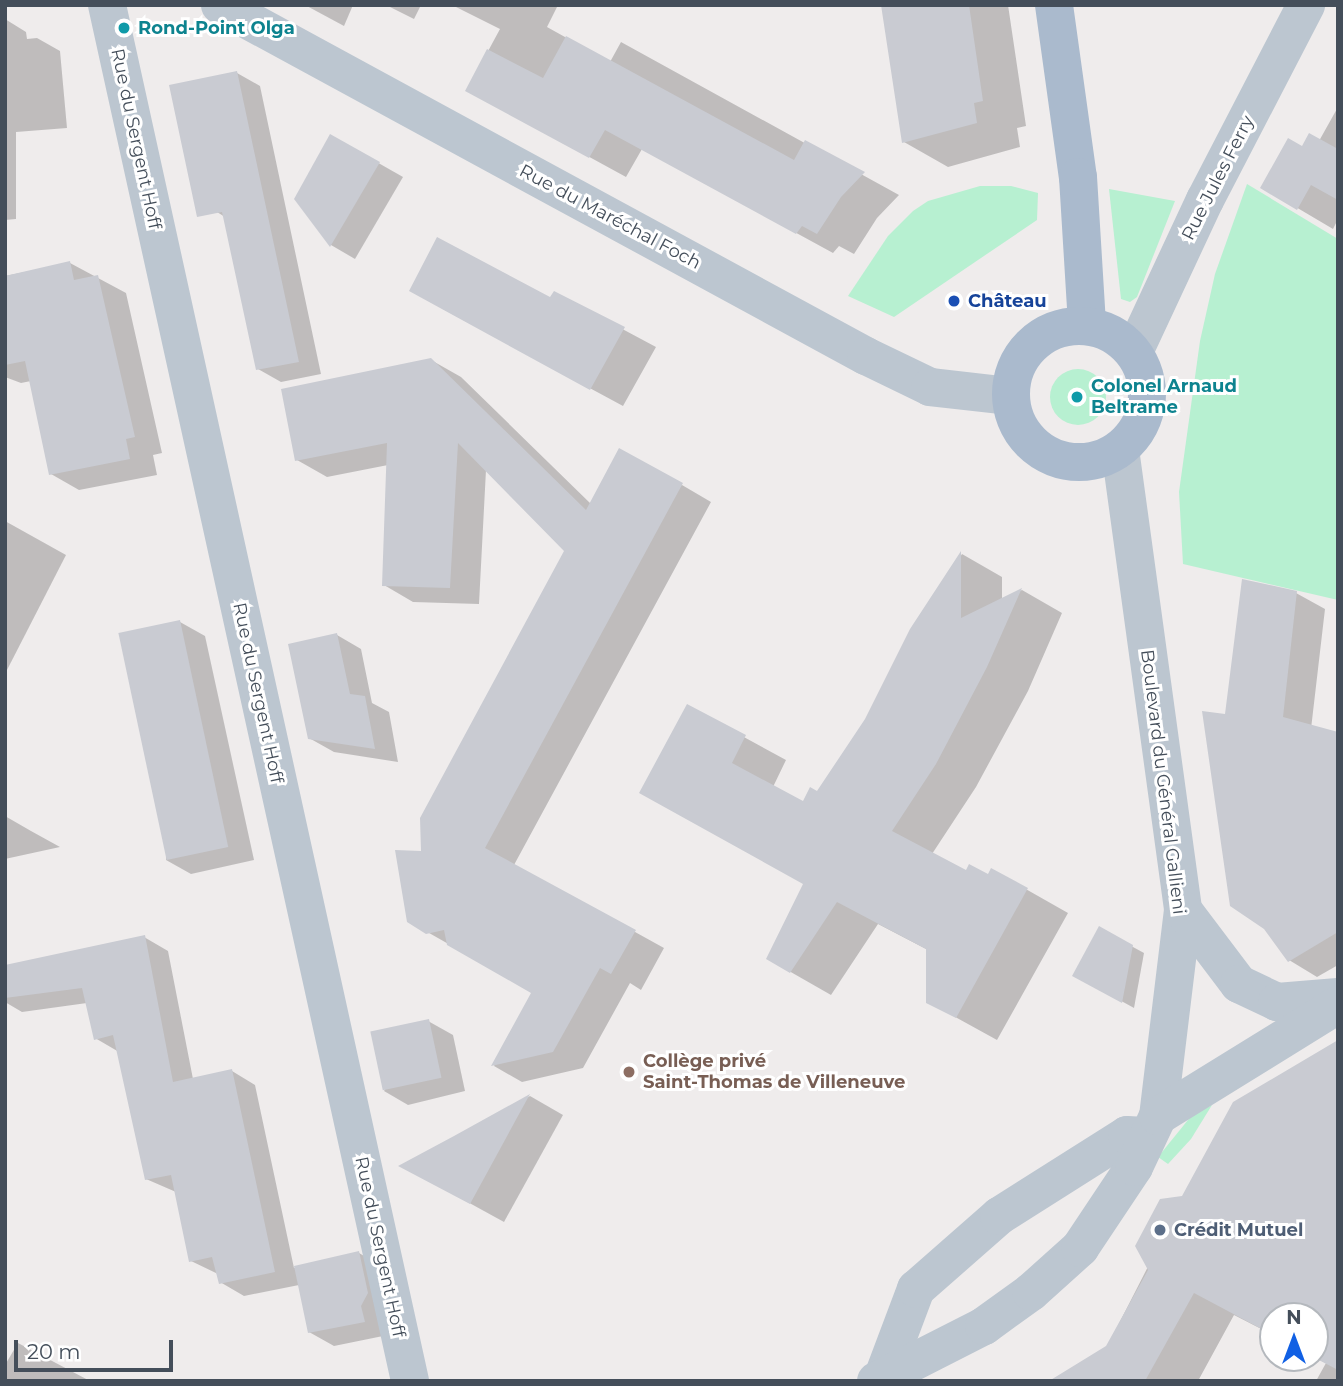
<!DOCTYPE html>
<html>
<head>
<meta charset="utf-8">
<style>
  body { margin:0 }
  #map { position:relative; width:1343px; height:1386px; overflow:hidden; background:#efecec; font-family:Montserrat,sans-serif }
  div>[style] { position:absolute }
  [style*='--x'] { left:calc(var(--x)*1px); top:calc(var(--y)*1px); width:calc(var(--w)*1px); rotate:calc(var(--a)*1deg) }
  .green>* { inset:0; background:#b7f0d1 }
  .round { border-radius:50% }
  .shadow>* { inset:0; background:#0003 }
  .building>* { inset:0; background:#c9cbd2; transform-origin:0 0 }
  .minor>* { height:38px; margin:-19px; padding:0 19px; transform-origin:19px; border-radius:19px; background:#bcc6d0 }
  .major>* { height:38px; margin:-19px; padding:0 19px; transform-origin:19px; border-radius:19px; background:#aabacd }
  .major>.ring { margin:-19px; padding:0; box-sizing:content-box; background:none; border:38px solid #aabacd; border-radius:50% }
  .dots>* { width:19px; height:19px; translate:-50% -50%; box-sizing:border-box; border:4px solid #fff; border-radius:50% }
  span { translate:-50% -50%; white-space:nowrap; text-align:center; line-height:1.15; -webkit-text-stroke:6px #fff; paint-order:stroke }
  .culture-label { font-size:18px; color:#0d838f; font-weight:700 }
  .left { translate:0 -50%; text-align:left }
  .street-label { font-size:18px; color:#444e5a }
  .transit-label { font-size:18px; color:#164399; font-weight:700 }
  .education-label { font-size:18px; color:#785e54; font-weight:700 }
  .service-label { font-size:18px; color:#4e5e75; font-weight:700 }
  .frame { position:absolute; inset:0; border:7px solid #444e5a; pointer-events:none }
  .north { position:absolute; left:1259px; top:1302px; width:70px; height:70px; box-sizing:border-box; background:#fff; border:2px solid #b4b8bd; border-radius:50%; rotate:0deg; font-size:19px; font-weight:700; line-height:28px; text-align:center; color:#444e5a }
  .north::after { content:''; display:block; margin:auto; width:24px; height:32px; background:#1160e4; clip-path:polygon(50% 0,100% 100%,50% 72%,0 100%) }
  .scale { position:absolute; left:14px; top:1340px; width:159px; height:32px; box-sizing:border-box; border:4px solid #444e5a; border-top:0; padding-left:9px; font-size:21px; line-height:24px; white-space:nowrap; color:#444e5a; -webkit-text-stroke:5px #fff; paint-order:stroke }
</style>
</head>
<body>
<div id="map">
  <div class="green">
    <i style="clip-path:polygon(1247px 184px,1338px 239px,1338px 600px,1183px 564px,1179px 492px,1200px 341px,1215px 274px)"></i>
    <i style="clip-path:polygon(980px 186px,1011px 186px,1038px 193px,1037px 220px,894px 317px,848px 296px,888px 236px,913px 211px,928px 201px)"></i>
    <i style="clip-path:polygon(1109px 189px,1175px 201px,1137px 297px,1130px 302px,1121px 299px)"></i>
    <i class="round" style="left:1050px;top:369px;width:56px;height:56px"></i>
    <i style="clip-path:polygon(1212px 1105px,1191px 1139px,1168px 1164px,1158px 1157px,1192px 1115px)"></i>
  </div>
  <div class="shadow">
    <i style="clip-path:polygon(305px 5px,353px 5px,344px 26px)"></i>
    <i style="clip-path:polygon(386px 5px,421px 5px,414px 19px)"></i>
    <i style="clip-path:polygon(452px 5px,558px 5px,547px 27px,610px 62px,621px 42px,899px 195px,877px 218px,854px 254px,839px 246px,833px 253px,642px 149px,626px 177px,467px 90px,500px 29px)"></i>
    <i style="clip-path:polygon(883px 5px,1008px 5px,1026px 126px,1017px 128px,1020px 147px,948px 167px,904px 142px)"></i>
    <i style="clip-path:polygon(5px 19px,26px 32px,27px 39px,37px 38px,60px 51px,67px 128px,16px 132px,16px 219px,5px 220px)"></i>
    <i style="clip-path:polygon(237px 73px,260px 86px,321px 374px,281px 382px,258px 369px,225px 217px,217px 212px)"></i>
    <i style="clip-path:polygon(1338px 107px,1338px 219px,1333px 229px,1262px 187px,1303px 148px,1319px 141px)"></i>
    <i style="clip-path:polygon(331px 136px,403px 177px,355px 259px,331px 245px)"></i>
    <i style="clip-path:polygon(70px 263px,126px 293px,162px 453px,153px 455px,157px 475px,79px 490px,51px 474px,31px 381px,21px 383px,5px 377px,5px 276px)"></i>
    <i style="clip-path:polygon(555px 293px,656px 347px,623px 406px,443px 309px,551px 299px)"></i>
    <i style="clip-path:polygon(431px 360px,461px 377px,591px 504px,682px 485px,711px 502px,514px 865px,664px 948px,641px 990px,630px 983px,583px 1068px,522px 1082px,494px 1066px,533px 992px,408px 921px,423px 852px,566px 550px,486px 470px,479px 604px,413px 602px,384px 585px,388px 465px,327px 477px,297px 460px)"></i>
    <i style="clip-path:polygon(5px 521px,66px 555px,7px 670px,5px 670px)"></i>
    <i style="clip-path:polygon(962px 554px,1002px 577px,1002px 600px,1022px 590px,1062px 613px,1028px 691px,976px 787px,932px 854px,967px 872px,988px 877px,992px 870px,1068px 913px,997px 1040px,928px 1002px,928px 950px,878px 924px,831px 995px,768px 959px,805px 884px,687px 706px,786px 760px,773px 787px,803px 803px,818px 793px,867px 719px,912px 630px)"></i>
    <i style="clip-path:polygon(1296px 593px,1325px 609px,1311px 729px,1338px 733px,1338px 965px,1317px 977px,1289px 960px,1226px 716px)"></i>
    <i style="clip-path:polygon(180px 622px,205px 636px,254px 860px,191px 874px,166px 860px)"></i>
    <i style="clip-path:polygon(337px 635px,361px 649px,372px 703px,389px 712px,398px 762px,334px 752px,309px 738px)"></i>
    <i style="clip-path:polygon(5px 816px,31px 831px,60px 847px,5px 859px)"></i>
    <i style="clip-path:polygon(1100px 929px,1144px 953px,1134px 1008px,1074px 975px)"></i>
    <i style="clip-path:polygon(144px 937px,168px 951px,193px 1079px,232px 1071px,255px 1085px,294px 1268px,359px 1253px,383px 1267px,388px 1335px,334px 1346px,309px 1332px,299px 1285px,244px 1296px,220px 1282px,218px 1274px,191px 1261px,176px 1192px,146px 1179px,119px 1052px,95px 1038px,87px 1003px,22px 1012px,5px 1002px,5px 967px)"></i>
    <i style="clip-path:polygon(428px 1021px,453px 1035px,465px 1091px,408px 1105px,384px 1091px)"></i>
    <i style="clip-path:polygon(1338px 1049px,1338px 1381px,1316px 1381px,1326px 1363px,1315px 1358px,1315px 1316px,1273px 1316px,1273px 1335px,1234px 1315px,1198px 1381px,1082px 1381px,1107px 1347px,1183px 1198px)"></i>
    <i style="clip-path:polygon(530px 1096px,563px 1115px,504px 1222px,402px 1166px)"></i>
    <i style="clip-path:polygon(18px 1343px,90px 1381px,5px 1381px,5px 1365px)"></i>
  </div>
  <div class="building">
    <i style="clip-path:polygon(881px 5px,969px 5px,983px 101px,974px 103px,977px 123px,902px 143px)"></i>
    <i style="clip-path:polygon(566px 36px,794px 160px,805px 140px,865px 172px,841px 197px,817px 234px,802px 226px,796px 234px,605px 130px,589px 158px,465px 91px,487px 49px,543px 78px)"></i>
    <i style="clip-path:polygon(237px 71px,299px 362px,256px 370px,222px 212px,197px 217px,169px 85px)"></i>
    <i style="clip-path:polygon(1309px 133px,1338px 149px,1338px 200px,1311px 185px,1297px 210px,1260px 188px,1288px 138px,1302px 146px)"></i>
    <i style="clip-path:polygon(330px 134px,380px 162px,330px 247px,294px 199px)"></i>
    <i style="clip-path:polygon(437px 237px,550px 297px,554px 291px,625px 327px,590px 390px,409px 291px)"></i>
    <i style="clip-path:polygon(70px 261px,74px 280px,98px 275px,135px 437px,126px 439px,130px 459px,49px 475px,25px 361px,5px 365px,5px 276px)"></i>
    <i style="clip-path:polygon(431px 358px,586px 510px,619px 448px,683px 483px,485px 848px,636px 930px,611px 974px,600px 968px,553px 1052px,491px 1066px,531px 993px,447px 945px,444px 930px,426px 934px,407px 922px,395px 850px,421px 851px,420px 818px,564px 551px,458px 443px,450px 588px,382px 586px,387px 443px,295px 461px,281px 389px)"></i>
    <i style="clip-path:polygon(961px 551px,961px 618px,1022px 588px,987px 667px,936px 764px,892px 831px,966px 870px,969px 864px,988px 874px,991px 868px,1028px 888px,956px 1018px,926px 1003px,926px 949px,837px 902px,790px 973px,766px 959px,803px 884px,639px 793px,687px 704px,746px 735px,732px 763px,803px 801px,810px 787px,817px 791px,865px 719px,910px 629px)"></i>
    <i style="clip-path:polygon(1242px 579px,1297px 591px,1283px 717px,1338px 732px,1338px 932px,1288px 962px,1264px 929px,1230px 906px,1202px 711px,1225px 714px)"></i>
    <i style="left:180px;top:620px;width:232px;height:63px;rotate:78deg"></i>
    <i style="clip-path:polygon(337px 633px,350px 694px,365px 696px,375px 749px,308px 739px,288px 644px)"></i>
    <i style="clip-path:polygon(1099px 926px,1133px 945px,1122px 1003px,1072px 976px)"></i>
    <i style="clip-path:polygon(145px 935px,173px 1082px,232px 1069px,275px 1272px,219px 1284px,212px 1257px,189px 1262px,171px 1175px,145px 1180px,113px 1035px,94px 1040px,82px 988px,5px 998px,5px 965px)"></i>
    <i style="left:429px;top:1019px;width:60px;height:60px;rotate:78deg"></i>
    <i style="clip-path:polygon(1338px 1040px,1338px 1370px,1315px 1358px,1315px 1316px,1273px 1316px,1273px 1335px,1194px 1293px,1145px 1381px,1049px 1381px,1106px 1346px,1148px 1270px,1135px 1246px,1160px 1199px,1182px 1196px,1233px 1102px)"></i>
    <i style="clip-path:polygon(530px 1094px,470px 1204px,398px 1166px,454px 1136px)"></i>
    <i style="clip-path:polygon(359px 1251px,368px 1293px,361px 1306px,365px 1322px,308px 1333px,294px 1266px)"></i>
  </div>
  <div class="minor">
    <i style="--x:107;--y:5;--w:1409;--a:77.58"></i>
    <i style="--x:220;--y:5;--w:735;--a:28.52"></i>
    <i style="--x:866;--y:356;--w:71;--a:25.8"></i>
    <i style="--x:930;--y:387;--w:81;--a:6.4"></i>
    <i style="--x:1134;--y:352;--w:168;--a:-65"></i>
    <i style="--x:1205;--y:200;--w:220;--a:-62.6"></i>
    <i style="--x:1120;--y:449;--w:465;--a:82.2"></i>
    <i style="--x:1183;--y:910;--w:208;--a:96.9"></i>
    <i style="--x:1183;--y:910;--w:93;--a:52.9"></i>
    <i style="--x:1239;--y:984;--w:42;--a:25.3"></i>
    <i style="--x:1277;--y:1002;--w:61;--a:-4.7"></i>
    <i style="--x:884;--y:1374;--w:91;--a:-69.4"></i>
    <i style="--x:916;--y:1289;--w:111;--a:-41.3"></i>
    <i style="--x:999;--y:1216;--w:151;--a:-32.3"></i>
    <i style="--x:1127;--y:1135;--w:19;--a:3"></i>
    <i style="--x:876;--y:1381;--w:121;--a:-27"></i>
    <i style="--x:984;--y:1326;--w:58;--a:-35.9"></i>
    <i style="--x:1031;--y:1292;--w:66;--a:-41.9"></i>
    <i style="--x:1080;--y:1248;--w:97;--a:-56.3"></i>
    <i style="--x:1134;--y:1167;--w:56;--a:-64.8"></i>
    <i style="--x:1158;--y:1116;--w:211;--a:-31.7"></i>
  </div>
  <div class="major">
    <i style="--x:1054;--y:5;--w:174;--a:82.1"></i>
    <i style="--x:1078;--y:177;--w:149;--a:86.5"></i>
    <i class="ring" style="left:1011px;top:326px;width:98px;height:98px"></i>
  </div>
  <div class="dots">
    <i style="left:124px;top:28px;background:#0f9aa8"></i>
    <i style="left:954px;top:301px;background:#1a4fb4"></i>
    <i style="left:1077px;top:397px;background:#0f9aa8"></i>
    <i style="left:629px;top:1072px;background:#8d6e63"></i>
    <i style="left:1160px;top:1230px;background:#5c6f8a"></i>
  </div>
  <div class="culture-label">
    <span class="left" style="left:138px;top:28px">Rond-Point Olga</span>
    <span class="left" style="left:1091px;top:397px">Colonel Arnaud<br>Beltrame</span>
  </div>
  <div class="street-label">
    <span style="left:136px;top:139px;rotate:78deg">Rue du Sergent Hoff</span>
    <span style="left:1218px;top:178px;rotate:-63deg">Rue Jules Ferry</span>
    <span style="left:610px;top:217px;rotate:28deg">Rue du Maréchal Foch</span>
    <span style="left:258px;top:693px;rotate:78deg">Rue du Sergent Hoff</span>
    <span style="left:1163px;top:782px;rotate:83deg">Boulevard du Général Gallieni</span>
    <span style="left:380px;top:1247px;rotate:78deg">Rue du Sergent Hoff</span>
  </div>
  <div class="transit-label">
    <span class="left" style="left:968px;top:301px">Château</span>
  </div>
  <div class="education-label">
    <span class="left" style="left:643px;top:1072px">Collège privé<br>Saint-Thomas de Villeneuve</span>
  </div>
  <div class="service-label">
    <span class="left" style="left:1174px;top:1230px">Crédit Mutuel</span>
  </div>
  <div class="frame"></div>
  <div class="north">N</div>
  <div class="scale">20 m</div>
</div>
</body>
</html>
